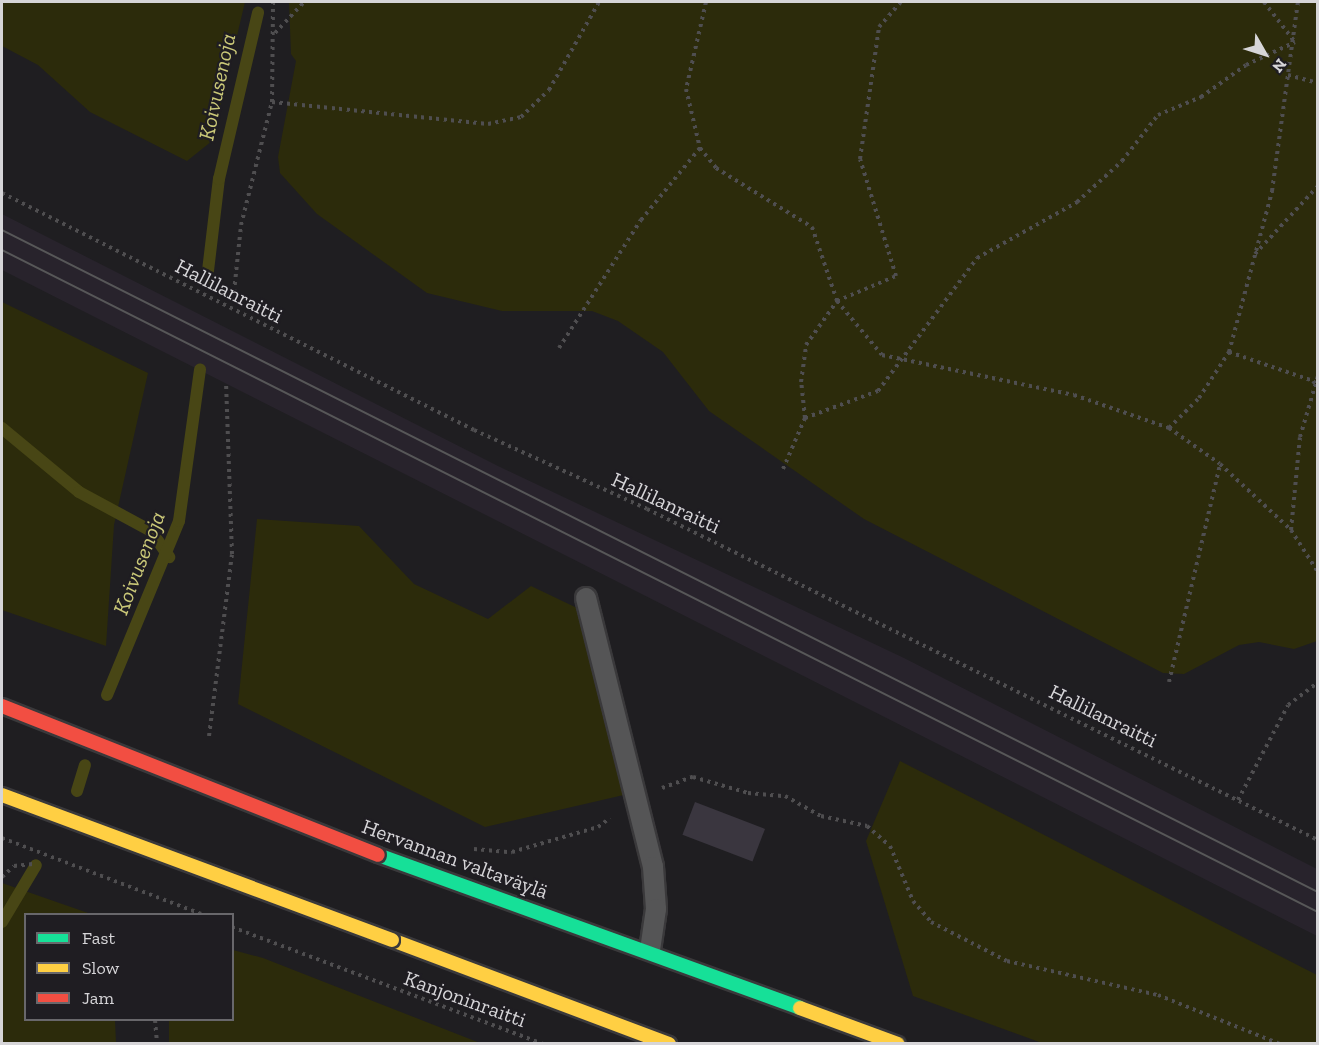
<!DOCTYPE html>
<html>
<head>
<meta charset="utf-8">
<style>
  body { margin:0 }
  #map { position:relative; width:1319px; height:1045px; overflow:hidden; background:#1f1e21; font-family:"Zilla Slab",serif }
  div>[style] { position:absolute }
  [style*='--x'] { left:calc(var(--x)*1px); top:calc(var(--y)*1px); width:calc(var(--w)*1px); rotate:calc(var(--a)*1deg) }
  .built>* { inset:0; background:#28232c }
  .green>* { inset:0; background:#2c2b0b }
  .stream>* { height:12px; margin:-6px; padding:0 6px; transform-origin:6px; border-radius:6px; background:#484615 }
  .building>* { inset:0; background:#3a363f; transform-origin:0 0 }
  .path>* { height:4px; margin-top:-2px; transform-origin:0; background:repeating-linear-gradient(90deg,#4f4e50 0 3px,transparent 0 7.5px) }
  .roads { filter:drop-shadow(2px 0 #3a393b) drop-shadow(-2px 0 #3a393b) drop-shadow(0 2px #3a393b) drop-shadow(0 -2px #3a393b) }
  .lane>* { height:20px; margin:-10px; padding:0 10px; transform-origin:10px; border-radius:10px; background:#555556 }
  .fast>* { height:14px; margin:-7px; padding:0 7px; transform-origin:7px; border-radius:7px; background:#16e098 }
  .slow>* { height:14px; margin:-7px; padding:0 7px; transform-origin:7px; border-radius:7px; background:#ffcf43 }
  .tram>* { height:1.5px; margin:-0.75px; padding:0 0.75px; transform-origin:0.75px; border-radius:0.75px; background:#575758 }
  .path-bridge>* { height:4px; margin-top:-2px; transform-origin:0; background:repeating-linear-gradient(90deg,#4f4e50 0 3px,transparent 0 7.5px) }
  .bridges { filter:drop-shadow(2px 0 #3a393b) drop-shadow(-2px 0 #3a393b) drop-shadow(0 2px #3a393b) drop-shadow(0 -2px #3a393b) }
  .slow-bridge>* { height:14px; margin:-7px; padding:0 7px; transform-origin:7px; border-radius:7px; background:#ffcf43 }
  .jam-bridge>* { height:14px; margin:-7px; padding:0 7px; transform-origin:7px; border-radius:7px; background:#f24e42 }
  span { translate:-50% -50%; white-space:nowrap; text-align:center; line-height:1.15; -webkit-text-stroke:4.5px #1f1d22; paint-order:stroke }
  .street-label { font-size:21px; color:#d6d5d8 }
  .water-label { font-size:22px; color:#cac878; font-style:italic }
  .frame { position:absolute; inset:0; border:3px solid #d6d5d8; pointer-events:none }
  .legend { position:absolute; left:24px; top:913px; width:210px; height:108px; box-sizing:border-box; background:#1f1d22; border:2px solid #68676b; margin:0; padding:8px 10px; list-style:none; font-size:18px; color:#d6d5d8 }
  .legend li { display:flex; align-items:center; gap:12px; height:30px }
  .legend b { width:30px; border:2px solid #68676b }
  .north { position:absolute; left:1235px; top:24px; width:60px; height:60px; -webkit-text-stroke:4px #1f1d22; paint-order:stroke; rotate:129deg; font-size:16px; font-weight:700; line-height:24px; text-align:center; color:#d6d5d8 }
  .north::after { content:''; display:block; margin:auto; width:21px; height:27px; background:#d6d5d8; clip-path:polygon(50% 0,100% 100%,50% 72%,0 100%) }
</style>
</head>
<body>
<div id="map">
  <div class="built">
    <i style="clip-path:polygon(2px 214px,498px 466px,904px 658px,1317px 869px,1317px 936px,2px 270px)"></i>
  </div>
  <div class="green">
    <i style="clip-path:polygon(2px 2px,245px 2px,212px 141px,187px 161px,90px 112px,38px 65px,2px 46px)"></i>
    <i style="clip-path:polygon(289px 2px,1317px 2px,1317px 641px,1294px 649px,1259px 642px,1239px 645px,1184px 674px,1163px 673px,864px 519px,709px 411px,663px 352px,618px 321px,592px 311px,502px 311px,427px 293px,317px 214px,280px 173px,278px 157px,296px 61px,291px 54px)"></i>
    <i style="clip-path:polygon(2px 302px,148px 373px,114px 525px,106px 646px,2px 610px)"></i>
    <i style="clip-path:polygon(257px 519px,359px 526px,414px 584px,488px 619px,531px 586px,577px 608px,628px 794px,485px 827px,238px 704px)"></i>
    <i style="clip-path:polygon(900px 761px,1317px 975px,1317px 1043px,1042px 1043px,913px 996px,866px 841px)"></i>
    <i style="clip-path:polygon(2px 883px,91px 914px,26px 914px,26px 1020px,115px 1020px,116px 1043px,2px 1043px)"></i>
    <i style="clip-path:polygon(233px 950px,263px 958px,480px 1043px,169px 1043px,169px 1020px,232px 1020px)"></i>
  </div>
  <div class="stream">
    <i style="--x:207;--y:279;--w:101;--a:-83.2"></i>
    <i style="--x:219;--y:179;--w:171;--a:-76.8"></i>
    <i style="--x:2;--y:428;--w:100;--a:39.7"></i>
    <i style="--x:79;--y:492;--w:82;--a:28.4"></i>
    <i style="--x:151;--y:531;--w:32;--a:55"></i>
    <i style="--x:107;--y:695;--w:188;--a:-67.5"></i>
    <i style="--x:179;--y:521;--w:153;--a:-82.1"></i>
    <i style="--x:77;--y:791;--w:27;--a:-73"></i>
    <i style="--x:2;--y:922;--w:66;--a:-59.2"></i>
  </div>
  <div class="building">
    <i style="left:695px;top:802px;width:75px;height:35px;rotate:21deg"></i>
  </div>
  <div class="path">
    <i style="--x:706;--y:2;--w:89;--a:102.9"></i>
    <i style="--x:686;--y:89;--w:61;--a:76.7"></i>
    <i style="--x:700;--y:148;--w:26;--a:51"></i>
    <i style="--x:716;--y:168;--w:113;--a:31.6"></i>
    <i style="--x:812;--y:227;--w:78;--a:71.3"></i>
    <i style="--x:837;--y:301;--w:70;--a:50.2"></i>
    <i style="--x:882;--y:355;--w:196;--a:11.8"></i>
    <i style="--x:1074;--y:395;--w:101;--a:19.2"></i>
    <i style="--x:1169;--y:428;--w:62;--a:35.2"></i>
    <i style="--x:1220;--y:464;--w:97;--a:42.9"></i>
    <i style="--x:1291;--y:530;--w:50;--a:57.3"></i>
    <i style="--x:1264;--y:2;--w:49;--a:52.4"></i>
    <i style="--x:275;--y:33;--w:42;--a:-46.9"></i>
    <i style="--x:1288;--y:75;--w:31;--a:15"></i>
    <i style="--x:272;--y:102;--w:217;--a:5.8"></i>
    <i style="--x:488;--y:124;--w:34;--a:-12"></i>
    <i style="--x:521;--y:117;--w:39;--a:-44"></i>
    <i style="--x:549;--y:90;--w:101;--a:-60.4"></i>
    <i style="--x:1255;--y:254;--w:93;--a:-47.2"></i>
    <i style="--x:234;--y:292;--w:67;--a:-84"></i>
    <i style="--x:241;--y:225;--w:127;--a:-75.9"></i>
    <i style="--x:272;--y:102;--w:100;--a:-89.4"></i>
    <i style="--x:559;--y:348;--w:152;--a:-57.4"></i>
    <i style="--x:641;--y:220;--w:93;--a:-50.7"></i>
    <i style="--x:1229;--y:352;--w:89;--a:19"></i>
    <i style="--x:1313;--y:381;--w:8;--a:50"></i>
    <i style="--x:805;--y:418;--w:78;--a:-20.3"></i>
    <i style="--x:878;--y:391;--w:166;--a:-53.3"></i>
    <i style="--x:977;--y:258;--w:115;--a:-29.2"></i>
    <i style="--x:1077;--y:202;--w:61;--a:-42.3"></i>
    <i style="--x:1122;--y:161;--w:58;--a:-52"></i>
    <i style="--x:1158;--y:115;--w:47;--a:-22.7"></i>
    <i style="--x:1201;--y:97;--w:55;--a:-35.4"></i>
    <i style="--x:1246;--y:65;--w:54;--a:-25.1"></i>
    <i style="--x:1169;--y:428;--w:42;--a:-45"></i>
    <i style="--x:1199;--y:398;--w:55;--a:-56.9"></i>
    <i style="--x:1229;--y:352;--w:167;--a:-75"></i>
    <i style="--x:1272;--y:191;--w:191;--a:-82.2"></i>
    <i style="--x:474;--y:430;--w:190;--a:24.5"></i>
    <i style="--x:647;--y:509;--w:748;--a:26.26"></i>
    <i style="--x:783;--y:469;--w:56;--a:-66.7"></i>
    <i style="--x:805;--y:418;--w:36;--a:-96"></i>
    <i style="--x:801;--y:382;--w:37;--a:-82"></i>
    <i style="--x:806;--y:345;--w:54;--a:-54.8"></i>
    <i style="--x:837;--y:301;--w:64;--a:-23"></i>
    <i style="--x:896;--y:276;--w:122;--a:-107.1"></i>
    <i style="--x:860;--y:159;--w:133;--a:-81.8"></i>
    <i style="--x:879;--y:27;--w:33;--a:-49"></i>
    <i style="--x:1291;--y:530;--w:93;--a:-84.5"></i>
    <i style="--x:1300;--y:437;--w:64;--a:-73.6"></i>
    <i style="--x:1169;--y:682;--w:223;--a:-76.8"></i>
    <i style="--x:209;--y:736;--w:183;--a:-82.8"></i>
    <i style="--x:232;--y:554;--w:172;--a:-92"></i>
    <i style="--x:662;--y:788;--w:33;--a:-20"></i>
    <i style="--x:693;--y:777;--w:57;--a:16.2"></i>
    <i style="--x:748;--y:793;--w:37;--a:5"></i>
    <i style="--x:785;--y:796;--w:41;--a:29.1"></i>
    <i style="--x:821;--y:816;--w:47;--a:12.3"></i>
    <i style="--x:867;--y:826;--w:30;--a:41"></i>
    <i style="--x:890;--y:846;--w:60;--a:67.3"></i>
    <i style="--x:913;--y:901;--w:28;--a:49"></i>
    <i style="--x:931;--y:922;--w:85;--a:27.2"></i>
    <i style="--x:1007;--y:961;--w:155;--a:12.7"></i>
    <i style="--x:1158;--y:995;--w:131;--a:21.9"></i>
    <i style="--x:1238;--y:800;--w:107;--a:-62.2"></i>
    <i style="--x:1288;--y:705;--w:38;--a:-37"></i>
    <i style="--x:474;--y:849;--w:38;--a:5"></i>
    <i style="--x:512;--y:852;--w:90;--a:-16.2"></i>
    <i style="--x:598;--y:827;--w:15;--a:-37"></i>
    <i style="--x:2;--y:877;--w:16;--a:-43"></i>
    <i style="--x:14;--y:866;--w:19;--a:-6"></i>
    <i style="--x:159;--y:914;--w:1;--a:-90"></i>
    <i style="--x:232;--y:927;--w:332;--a:20.6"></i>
    <i style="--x:155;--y:1020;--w:24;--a:85"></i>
  </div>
  <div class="roads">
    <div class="lane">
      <i style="--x:586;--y:598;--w:277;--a:76"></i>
      <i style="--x:653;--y:867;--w:42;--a:85.9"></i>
      <i style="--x:656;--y:909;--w:41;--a:98.3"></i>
    </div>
    <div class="fast">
      <i style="--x:378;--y:855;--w:449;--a:19.9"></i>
    </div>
    <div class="slow">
      <i style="--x:392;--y:940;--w:296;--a:20.6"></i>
      <i style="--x:800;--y:1008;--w:104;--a:20.2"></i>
    </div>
  </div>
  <div class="tram">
    <i style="--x:2;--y:230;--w:1473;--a:26.7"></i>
    <i style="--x:2;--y:250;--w:1473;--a:26.7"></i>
  </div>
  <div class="path-bridge">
    <i style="--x:2;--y:193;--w:528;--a:26.66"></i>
    <i style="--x:2;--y:838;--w:213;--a:20.9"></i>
  </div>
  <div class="bridges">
    <div class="slow-bridge">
      <i style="--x:2;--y:795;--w:416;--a:20.4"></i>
    </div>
    <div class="jam-bridge">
      <i style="--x:2;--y:706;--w:404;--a:21.6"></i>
    </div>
  </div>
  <div class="street-label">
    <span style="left:229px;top:291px;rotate:27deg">Hallilanraitti</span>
    <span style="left:666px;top:503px;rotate:25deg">Hallilanraitti</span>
    <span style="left:1103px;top:716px;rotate:26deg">Hallilanraitti</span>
    <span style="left:455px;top:859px;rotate:20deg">Hervannan valtaväylä</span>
    <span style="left:465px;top:999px;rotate:20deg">Kanjoninraitti</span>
  </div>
  <div class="water-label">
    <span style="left:217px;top:87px;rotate:-78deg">Koivusenoja</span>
    <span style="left:139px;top:563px;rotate:-69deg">Koivusenoja</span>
  </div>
  <div class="frame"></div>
  <ul class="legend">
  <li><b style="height:8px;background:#16e098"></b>Fast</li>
  <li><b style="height:8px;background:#ffcf43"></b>Slow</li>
  <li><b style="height:8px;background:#f24e42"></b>Jam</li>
  </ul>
  <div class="north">N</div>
</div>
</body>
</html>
